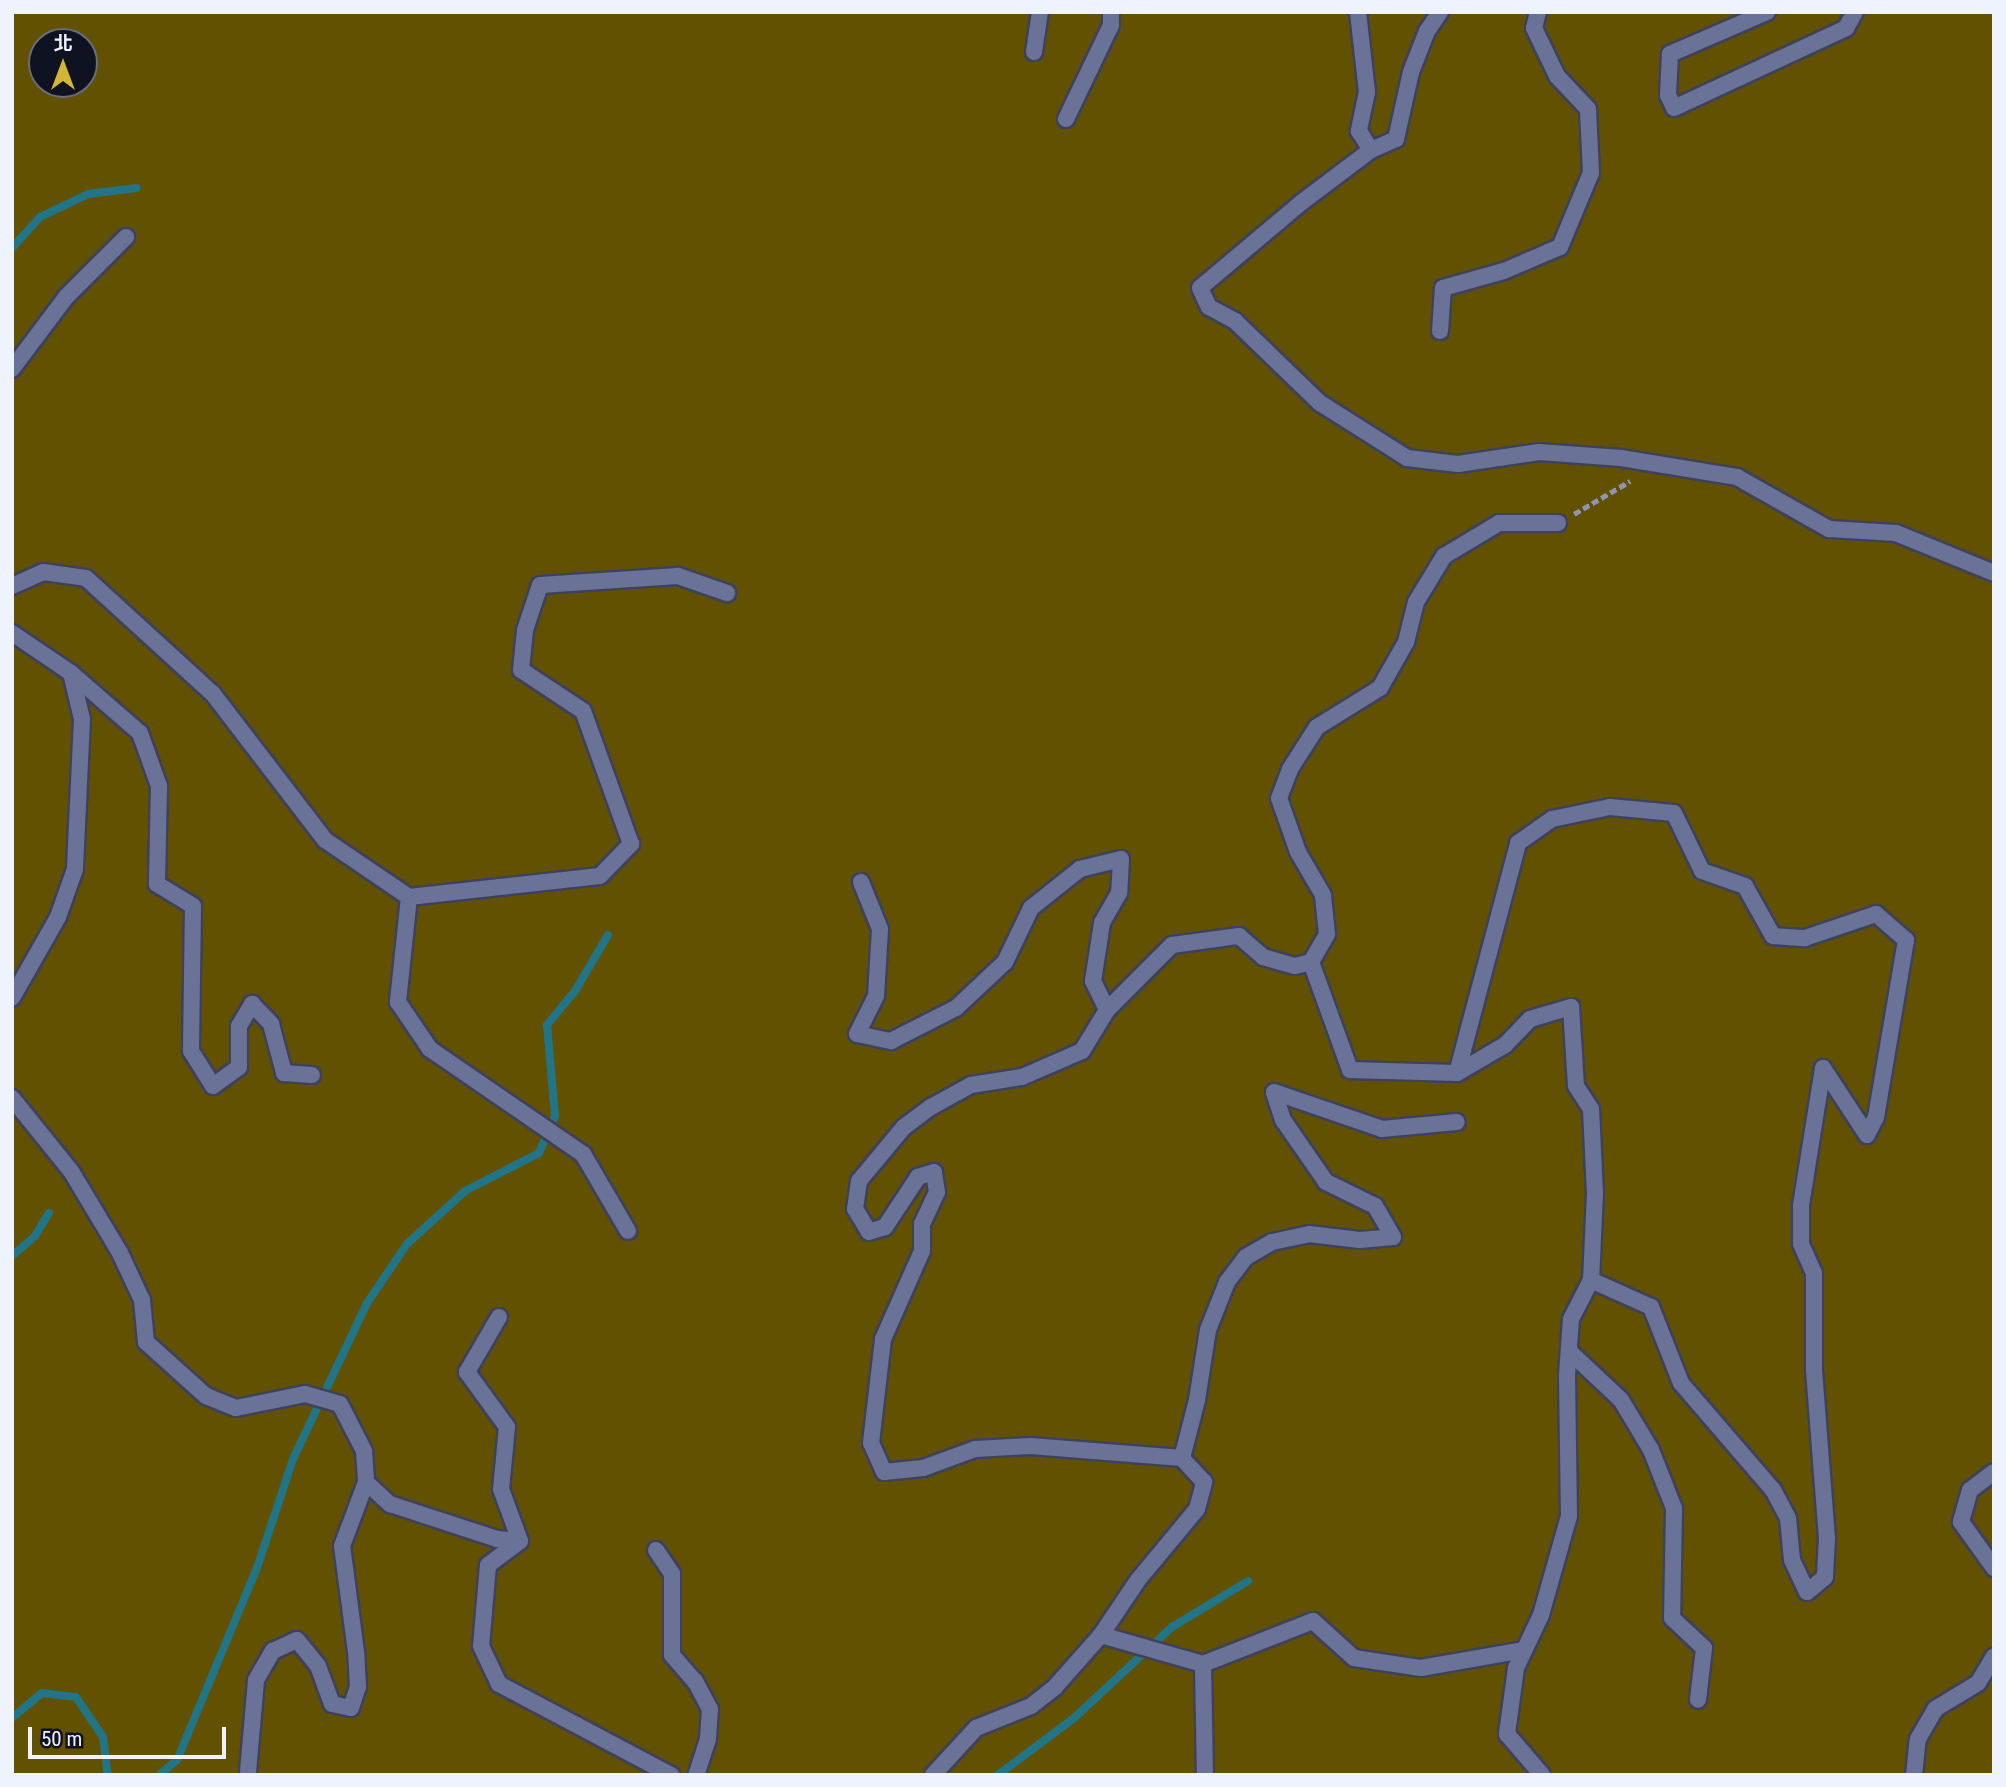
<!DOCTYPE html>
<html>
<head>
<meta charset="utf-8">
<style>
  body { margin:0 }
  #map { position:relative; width:2006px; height:1787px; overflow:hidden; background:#222747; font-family:"Roboto Condensed","Noto Sans TC",sans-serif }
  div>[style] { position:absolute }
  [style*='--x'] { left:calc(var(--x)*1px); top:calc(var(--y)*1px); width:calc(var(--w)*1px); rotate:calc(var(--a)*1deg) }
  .green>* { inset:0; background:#615100 }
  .stream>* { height:8px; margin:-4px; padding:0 4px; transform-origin:4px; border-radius:4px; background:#227587 }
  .path>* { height:4.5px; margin-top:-2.25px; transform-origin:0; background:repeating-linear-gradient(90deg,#9195ab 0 7px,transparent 0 10.5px) }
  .roads { filter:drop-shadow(2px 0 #3f415a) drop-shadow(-2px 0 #3f415a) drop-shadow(0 2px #3f415a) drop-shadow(0 -2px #3f415a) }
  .lane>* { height:16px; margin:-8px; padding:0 8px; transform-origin:8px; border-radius:8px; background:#6b7298 }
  span { translate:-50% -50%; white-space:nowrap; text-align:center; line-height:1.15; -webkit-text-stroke:5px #0f1220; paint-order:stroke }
  .frame { position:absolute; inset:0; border:14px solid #eff2ff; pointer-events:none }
  .north { position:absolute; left:28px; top:28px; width:70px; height:70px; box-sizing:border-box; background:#0f1220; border:2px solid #696c79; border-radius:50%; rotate:0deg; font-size:19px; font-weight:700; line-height:28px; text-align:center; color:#eff2ff }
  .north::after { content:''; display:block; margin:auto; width:24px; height:32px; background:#d3b635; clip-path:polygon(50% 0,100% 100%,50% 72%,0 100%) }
  .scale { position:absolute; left:28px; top:1727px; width:198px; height:32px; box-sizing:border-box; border:4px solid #eff2ff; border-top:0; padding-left:9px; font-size:21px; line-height:24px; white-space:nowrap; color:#eff2ff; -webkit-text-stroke:5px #0f1220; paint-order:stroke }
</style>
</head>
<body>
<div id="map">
  <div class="green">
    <i style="clip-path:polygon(evenodd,12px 12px,1994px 12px,1994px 1775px,12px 1775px,12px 12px,42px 42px,84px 42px,84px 84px,42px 84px,42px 42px)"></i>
  </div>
  <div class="stream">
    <i style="--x:12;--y:248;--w:42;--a:-47.9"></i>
    <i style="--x:40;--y:217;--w:53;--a:-25.6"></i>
    <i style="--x:88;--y:194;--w:49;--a:-7"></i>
    <i style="--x:12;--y:1256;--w:30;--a:-41"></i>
    <i style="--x:35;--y:1236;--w:27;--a:-59"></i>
    <i style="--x:12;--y:1718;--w:39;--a:-40"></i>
    <i style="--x:42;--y:1693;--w:34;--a:7"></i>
    <i style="--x:76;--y:1697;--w:48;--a:56"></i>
    <i style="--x:103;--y:1737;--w:38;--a:83"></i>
    <i style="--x:159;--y:1775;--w:23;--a:-40"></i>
    <i style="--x:177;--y:1760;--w:208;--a:-67.4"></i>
    <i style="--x:257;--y:1568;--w:115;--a:-71.7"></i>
    <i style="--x:293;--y:1459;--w:173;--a:-64.6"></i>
    <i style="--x:367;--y:1303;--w:71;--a:-55.9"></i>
    <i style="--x:407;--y:1244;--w:79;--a:-42.4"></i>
    <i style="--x:465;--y:1191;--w:83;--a:-27.2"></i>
    <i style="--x:539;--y:1153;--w:40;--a:-66.6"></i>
    <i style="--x:555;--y:1116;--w:91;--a:-95"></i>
    <i style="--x:547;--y:1025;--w:44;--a:-50.5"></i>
    <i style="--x:575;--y:991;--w:65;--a:-59.5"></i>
    <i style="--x:998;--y:1775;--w:95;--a:-36.9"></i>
    <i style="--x:1074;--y:1718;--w:134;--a:-42.9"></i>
    <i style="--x:1172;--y:1627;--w:89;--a:-31.2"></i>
  </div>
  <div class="path">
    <i style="--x:1574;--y:514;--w:65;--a:-30.5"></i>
  </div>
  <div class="roads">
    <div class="lane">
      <i style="--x:1358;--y:12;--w:81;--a:83.6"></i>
      <i style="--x:1367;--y:92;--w:40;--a:102"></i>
      <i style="--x:1359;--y:131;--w:22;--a:58"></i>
      <i style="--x:1440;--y:12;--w:23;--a:124"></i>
      <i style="--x:1427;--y:31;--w:44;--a:111.3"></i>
      <i style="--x:1411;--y:72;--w:69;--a:102.6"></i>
      <i style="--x:1396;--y:139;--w:27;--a:156"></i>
      <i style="--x:1371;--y:150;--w:86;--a:143"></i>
      <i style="--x:1302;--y:202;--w:133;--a:139.9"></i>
      <i style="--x:1200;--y:288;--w:21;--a:65"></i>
      <i style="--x:1209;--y:307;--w:30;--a:28"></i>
      <i style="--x:1235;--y:321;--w:118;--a:44"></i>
      <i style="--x:1320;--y:403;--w:103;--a:32.3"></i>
      <i style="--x:1407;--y:458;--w:51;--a:6.7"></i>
      <i style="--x:1458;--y:464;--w:82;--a:-8.4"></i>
      <i style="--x:1539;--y:452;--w:82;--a:4.2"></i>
      <i style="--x:1621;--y:458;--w:118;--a:9.3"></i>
      <i style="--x:1737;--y:477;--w:106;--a:29.5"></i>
      <i style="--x:1829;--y:529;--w:67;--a:3.4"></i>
      <i style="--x:1896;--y:533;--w:106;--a:22.2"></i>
      <i style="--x:1767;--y:12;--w:106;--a:156.6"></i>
      <i style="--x:1670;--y:54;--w:41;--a:92.8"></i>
      <i style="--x:1668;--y:95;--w:14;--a:65"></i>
      <i style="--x:1674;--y:108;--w:190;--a:-24.9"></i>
      <i style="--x:1846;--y:28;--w:18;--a:-61"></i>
      <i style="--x:1034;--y:52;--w:40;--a:-81.5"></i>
      <i style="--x:1066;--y:119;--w:104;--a:-64.4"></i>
      <i style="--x:1111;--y:25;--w:13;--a:-90"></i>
      <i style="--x:1440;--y:331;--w:43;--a:-86"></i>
      <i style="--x:1443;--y:288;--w:63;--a:-15.6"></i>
      <i style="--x:1504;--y:271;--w:61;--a:-23.2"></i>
      <i style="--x:1560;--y:247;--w:80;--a:-67.3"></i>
      <i style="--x:1591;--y:173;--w:64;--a:-92.7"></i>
      <i style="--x:1588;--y:109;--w:45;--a:-133.2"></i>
      <i style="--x:1557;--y:76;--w:53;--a:-115.6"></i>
      <i style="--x:1534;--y:28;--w:16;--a:-76"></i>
      <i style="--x:12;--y:369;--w:90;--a:-53.1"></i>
      <i style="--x:66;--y:297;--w:85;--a:-45"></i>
      <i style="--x:12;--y:586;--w:34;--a:-24"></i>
      <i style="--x:43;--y:572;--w:43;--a:7.9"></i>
      <i style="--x:86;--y:578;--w:172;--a:42.4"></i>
      <i style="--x:213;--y:694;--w:184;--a:52.5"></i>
      <i style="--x:325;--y:840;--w:102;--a:34.2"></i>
      <i style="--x:409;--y:897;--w:192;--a:-6.3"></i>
      <i style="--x:600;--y:876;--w:45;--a:-45.9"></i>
      <i style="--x:631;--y:844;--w:141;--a:-109.8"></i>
      <i style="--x:583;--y:711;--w:74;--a:-146.5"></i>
      <i style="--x:521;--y:670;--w:40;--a:-84.3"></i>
      <i style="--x:525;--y:630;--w:47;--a:-71.6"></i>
      <i style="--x:540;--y:585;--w:138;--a:-3.7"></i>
      <i style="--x:678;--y:576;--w:52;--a:19.1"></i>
      <i style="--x:12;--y:633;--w:71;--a:34.1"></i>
      <i style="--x:71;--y:673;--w:47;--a:76.6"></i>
      <i style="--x:82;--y:719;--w:150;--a:92.7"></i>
      <i style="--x:75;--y:869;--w:51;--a:109.5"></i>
      <i style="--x:58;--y:917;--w:93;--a:119.6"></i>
      <i style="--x:71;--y:673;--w:91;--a:41"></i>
      <i style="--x:140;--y:733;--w:56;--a:70.3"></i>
      <i style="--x:159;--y:786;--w:98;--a:91.2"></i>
      <i style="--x:157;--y:884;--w:42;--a:31.4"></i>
      <i style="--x:193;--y:906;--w:145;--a:90.8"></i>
      <i style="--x:191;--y:1051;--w:41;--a:57.8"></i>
      <i style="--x:213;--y:1086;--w:32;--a:-36"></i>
      <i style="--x:239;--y:1067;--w:41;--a:-90"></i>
      <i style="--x:239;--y:1026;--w:26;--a:-59"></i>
      <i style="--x:252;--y:1004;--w:28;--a:46"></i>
      <i style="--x:271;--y:1024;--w:51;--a:75.1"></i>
      <i style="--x:284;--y:1073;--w:28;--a:4"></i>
      <i style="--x:861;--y:882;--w:51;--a:68"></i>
      <i style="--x:880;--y:929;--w:67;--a:93.4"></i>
      <i style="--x:876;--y:996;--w:42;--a:116.6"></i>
      <i style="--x:857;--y:1034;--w:35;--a:12"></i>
      <i style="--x:891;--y:1041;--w:73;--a:-26.9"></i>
      <i style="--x:956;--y:1008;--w:67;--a:-43.2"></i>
      <i style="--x:1005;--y:962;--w:60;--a:-64.3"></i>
      <i style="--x:1031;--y:908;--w:63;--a:-38.5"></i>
      <i style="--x:1080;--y:869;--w:42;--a:-13.7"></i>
      <i style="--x:1121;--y:859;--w:34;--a:93"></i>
      <i style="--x:1119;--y:893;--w:34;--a:120"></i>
      <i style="--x:1102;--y:923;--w:59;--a:98.8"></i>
      <i style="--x:1093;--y:981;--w:32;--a:64"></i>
      <i style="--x:409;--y:897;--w:106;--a:96"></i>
      <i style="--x:398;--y:1002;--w:57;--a:55.8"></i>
      <i style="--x:430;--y:1049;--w:186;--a:34.5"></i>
      <i style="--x:583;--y:1154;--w:89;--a:59.7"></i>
      <i style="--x:1311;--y:962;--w:115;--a:70.1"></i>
      <i style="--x:1350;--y:1070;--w:107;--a:1.6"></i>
      <i style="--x:1457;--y:1073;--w:56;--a:-30.3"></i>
      <i style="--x:1505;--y:1045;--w:36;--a:-46"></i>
      <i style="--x:1530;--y:1019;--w:43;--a:-16.3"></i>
      <i style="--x:1571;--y:1007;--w:79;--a:86.4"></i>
      <i style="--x:1576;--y:1086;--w:27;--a:57"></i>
      <i style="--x:1591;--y:1109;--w:84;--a:87.3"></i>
      <i style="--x:1595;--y:1193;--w:87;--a:92.6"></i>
      <i style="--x:1591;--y:1280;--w:44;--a:117.1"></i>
      <i style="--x:1571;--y:1319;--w:56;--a:94.1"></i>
      <i style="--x:1567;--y:1375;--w:141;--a:89.2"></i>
      <i style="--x:1569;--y:1516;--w:103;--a:105.8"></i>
      <i style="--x:1541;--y:1615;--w:59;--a:115.3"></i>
      <i style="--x:1516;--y:1668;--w:67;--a:97.8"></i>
      <i style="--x:1507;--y:1734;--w:54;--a:49.5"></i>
      <i style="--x:1457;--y:1073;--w:238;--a:-75.1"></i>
      <i style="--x:1518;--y:843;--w:42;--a:-35.2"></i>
      <i style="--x:1552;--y:819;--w:59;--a:-11.7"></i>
      <i style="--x:1610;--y:807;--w:64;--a:5.4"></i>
      <i style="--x:1674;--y:813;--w:64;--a:64.2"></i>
      <i style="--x:1702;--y:871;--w:46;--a:19.2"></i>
      <i style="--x:1745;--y:886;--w:57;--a:60.8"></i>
      <i style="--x:1773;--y:936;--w:32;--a:4"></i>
      <i style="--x:1805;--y:938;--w:75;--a:-18.7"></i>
      <i style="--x:1876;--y:914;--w:40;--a:41"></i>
      <i style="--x:1906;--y:940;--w:180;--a:99.6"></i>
      <i style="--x:1876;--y:1117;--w:20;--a:117"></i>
      <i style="--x:1867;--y:1135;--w:80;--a:-123.3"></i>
      <i style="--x:1823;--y:1068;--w:140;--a:99.1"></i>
      <i style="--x:1801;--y:1206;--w:38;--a:90"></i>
      <i style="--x:1801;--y:1244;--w:32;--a:66"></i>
      <i style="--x:1814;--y:1273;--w:97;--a:90"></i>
      <i style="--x:1814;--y:1370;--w:169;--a:85.6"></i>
      <i style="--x:1827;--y:1538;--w:39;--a:93"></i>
      <i style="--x:1825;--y:1577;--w:23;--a:140"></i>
      <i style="--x:1807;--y:1592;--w:35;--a:-115"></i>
      <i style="--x:1792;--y:1560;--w:42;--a:-95.4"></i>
      <i style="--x:1788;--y:1518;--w:32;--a:-118"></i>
      <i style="--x:1773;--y:1490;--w:141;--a:-130.7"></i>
      <i style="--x:1681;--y:1383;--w:82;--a:-111.5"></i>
      <i style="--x:1651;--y:1307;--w:66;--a:-155.8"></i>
      <i style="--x:12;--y:1098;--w:94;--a:51.1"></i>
      <i style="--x:71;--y:1171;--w:96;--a:59.1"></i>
      <i style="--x:120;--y:1253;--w:52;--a:64.9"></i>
      <i style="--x:142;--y:1300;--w:42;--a:84.6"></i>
      <i style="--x:146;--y:1342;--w:81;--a:42"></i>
      <i style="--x:206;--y:1396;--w:32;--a:22"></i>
      <i style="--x:236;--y:1408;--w:70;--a:-11.5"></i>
      <i style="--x:305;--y:1394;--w:36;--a:16"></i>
      <i style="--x:340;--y:1404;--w:53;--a:62.9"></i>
      <i style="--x:364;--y:1451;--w:31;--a:86"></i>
      <i style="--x:366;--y:1482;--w:33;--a:43"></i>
      <i style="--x:390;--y:1504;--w:113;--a:18.1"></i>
      <i style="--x:497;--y:1539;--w:23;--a:5"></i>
      <i style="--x:520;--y:1541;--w:40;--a:143"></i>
      <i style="--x:488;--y:1565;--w:81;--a:94.9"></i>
      <i style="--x:481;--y:1646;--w:42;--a:64.7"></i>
      <i style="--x:499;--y:1684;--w:195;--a:27.9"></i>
      <i style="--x:499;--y:1317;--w:64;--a:120.2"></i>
      <i style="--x:467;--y:1372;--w:68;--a:54"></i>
      <i style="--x:507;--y:1427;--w:62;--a:95.5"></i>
      <i style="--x:501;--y:1489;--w:55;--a:69.9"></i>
      <i style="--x:1569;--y:1351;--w:71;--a:43.3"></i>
      <i style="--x:1621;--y:1400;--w:58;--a:59"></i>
      <i style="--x:1651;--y:1450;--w:62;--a:68.4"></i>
      <i style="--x:1674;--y:1508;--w:110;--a:91"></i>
      <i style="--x:1672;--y:1618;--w:44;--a:43.2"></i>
      <i style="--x:1704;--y:1648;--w:52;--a:96.6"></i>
      <i style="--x:1182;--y:1458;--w:60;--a:-75.5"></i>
      <i style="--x:1197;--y:1400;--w:71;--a:-81.1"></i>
      <i style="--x:1208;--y:1330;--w:52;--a:-68.4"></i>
      <i style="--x:1227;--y:1282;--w:31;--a:-53"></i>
      <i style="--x:1246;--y:1257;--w:30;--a:-30"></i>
      <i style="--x:1272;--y:1242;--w:38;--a:-12"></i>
      <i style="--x:1309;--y:1234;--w:51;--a:6.7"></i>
      <i style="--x:1360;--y:1240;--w:33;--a:-5"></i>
      <i style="--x:1393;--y:1237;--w:36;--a:-120"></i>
      <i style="--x:1375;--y:1206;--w:55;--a:-153.9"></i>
      <i style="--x:1326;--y:1182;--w:75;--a:-124.7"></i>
      <i style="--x:1283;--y:1120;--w:29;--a:-108"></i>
      <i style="--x:1274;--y:1092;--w:114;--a:18.9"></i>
      <i style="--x:1382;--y:1129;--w:75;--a:-5.3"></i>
      <i style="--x:1994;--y:1472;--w:30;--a:143"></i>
      <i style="--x:1970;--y:1490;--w:33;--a:106"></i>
      <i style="--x:1961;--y:1522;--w:57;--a:54.3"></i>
      <i style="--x:656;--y:1550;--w:29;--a:56"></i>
      <i style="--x:672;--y:1574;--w:81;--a:90"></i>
      <i style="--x:672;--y:1655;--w:35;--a:49"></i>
      <i style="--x:695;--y:1681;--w:32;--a:62"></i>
      <i style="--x:710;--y:1709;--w:30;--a:94"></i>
      <i style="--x:708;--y:1739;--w:38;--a:108"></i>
      <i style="--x:1101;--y:1635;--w:106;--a:15.9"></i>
      <i style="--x:1203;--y:1664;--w:118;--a:-21.4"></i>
      <i style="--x:1313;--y:1621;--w:55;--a:42.1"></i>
      <i style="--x:1354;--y:1658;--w:68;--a:8.5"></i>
      <i style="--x:1421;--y:1668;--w:105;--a:-9.9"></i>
      <i style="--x:1203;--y:1664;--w:111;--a:89"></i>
      <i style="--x:248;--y:1772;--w:92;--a:-85"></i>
      <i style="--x:256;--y:1680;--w:34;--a:-60"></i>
      <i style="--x:273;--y:1651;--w:26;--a:-25"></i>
      <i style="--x:297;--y:1640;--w:33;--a:51"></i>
      <i style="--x:318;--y:1666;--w:40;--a:69.8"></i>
      <i style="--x:332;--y:1704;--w:19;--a:12"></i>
      <i style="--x:351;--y:1708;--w:22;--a:-72"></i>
      <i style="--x:358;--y:1687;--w:35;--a:-93"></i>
      <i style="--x:356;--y:1652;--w:107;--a:-97.5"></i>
      <i style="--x:342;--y:1546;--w:68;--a:-69.4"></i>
      <i style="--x:933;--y:1775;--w:64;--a:-47.5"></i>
      <i style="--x:976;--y:1728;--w:59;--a:-21.8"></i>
      <i style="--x:1031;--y:1706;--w:31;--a:-38"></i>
      <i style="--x:1055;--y:1687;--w:69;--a:-48.5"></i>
      <i style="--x:1101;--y:1635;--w:66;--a:-56.1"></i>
      <i style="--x:1138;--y:1580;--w:92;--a:-50.3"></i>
      <i style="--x:1197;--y:1509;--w:28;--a:-75"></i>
      <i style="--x:1204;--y:1482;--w:33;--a:-133"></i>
      <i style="--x:1182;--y:1458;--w:152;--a:-175.5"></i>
      <i style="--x:1030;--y:1446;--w:55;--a:176.9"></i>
      <i style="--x:975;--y:1449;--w:55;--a:159.9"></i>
      <i style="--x:923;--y:1468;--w:39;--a:174"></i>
      <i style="--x:884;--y:1472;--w:32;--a:-114"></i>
      <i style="--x:871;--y:1443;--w:105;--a:-83.4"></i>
      <i style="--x:883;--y:1339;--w:96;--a:-66.1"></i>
      <i style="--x:922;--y:1251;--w:27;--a:-90"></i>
      <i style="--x:922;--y:1224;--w:35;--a:-65"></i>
      <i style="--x:937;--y:1192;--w:20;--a:-99"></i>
      <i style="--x:934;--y:1172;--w:17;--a:163"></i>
      <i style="--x:918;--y:1177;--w:60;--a:123.4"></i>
      <i style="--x:885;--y:1227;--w:17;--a:163"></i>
      <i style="--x:869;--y:1232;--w:27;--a:-121"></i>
      <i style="--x:855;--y:1209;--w:28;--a:-82"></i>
      <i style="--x:859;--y:1181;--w:70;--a:-50.2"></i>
      <i style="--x:904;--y:1127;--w:34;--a:-37"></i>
      <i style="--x:931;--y:1107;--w:46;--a:-28.8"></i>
      <i style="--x:971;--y:1085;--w:52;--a:-8.9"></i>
      <i style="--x:1022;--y:1077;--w:65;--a:-23.4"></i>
      <i style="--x:1082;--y:1051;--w:48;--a:-58.6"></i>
      <i style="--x:1107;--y:1010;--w:92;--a:-45"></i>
      <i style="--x:1172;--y:945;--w:68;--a:-7.7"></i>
      <i style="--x:1239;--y:936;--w:32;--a:41"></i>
      <i style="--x:1263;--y:957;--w:33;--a:16"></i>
      <i style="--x:1295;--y:966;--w:16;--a:-14"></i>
      <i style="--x:1311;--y:962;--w:32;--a:-60"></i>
      <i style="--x:1327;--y:934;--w:39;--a:-96"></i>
      <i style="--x:1323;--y:895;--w:50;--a:-120.2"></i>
      <i style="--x:1298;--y:852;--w:57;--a:-109.4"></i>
      <i style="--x:1279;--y:798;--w:31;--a:-69"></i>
      <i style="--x:1290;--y:769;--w:50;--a:-57.3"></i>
      <i style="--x:1317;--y:727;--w:74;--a:-31.8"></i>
      <i style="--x:1380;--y:688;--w:53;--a:-60.5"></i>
      <i style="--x:1406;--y:642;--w:41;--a:-76"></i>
      <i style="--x:1416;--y:602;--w:54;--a:-58.7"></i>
      <i style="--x:1444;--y:556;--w:64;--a:-31"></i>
      <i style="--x:1499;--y:523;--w:59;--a:0"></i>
      <i style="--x:1914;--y:1775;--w:36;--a:-84"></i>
      <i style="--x:1918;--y:1739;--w:34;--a:-60"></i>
      <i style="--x:1935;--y:1709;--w:50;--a:-31.2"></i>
      <i style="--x:1978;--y:1683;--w:31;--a:-59"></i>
    </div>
  </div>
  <div class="frame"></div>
  <div class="north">北</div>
  <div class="scale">50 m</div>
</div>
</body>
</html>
